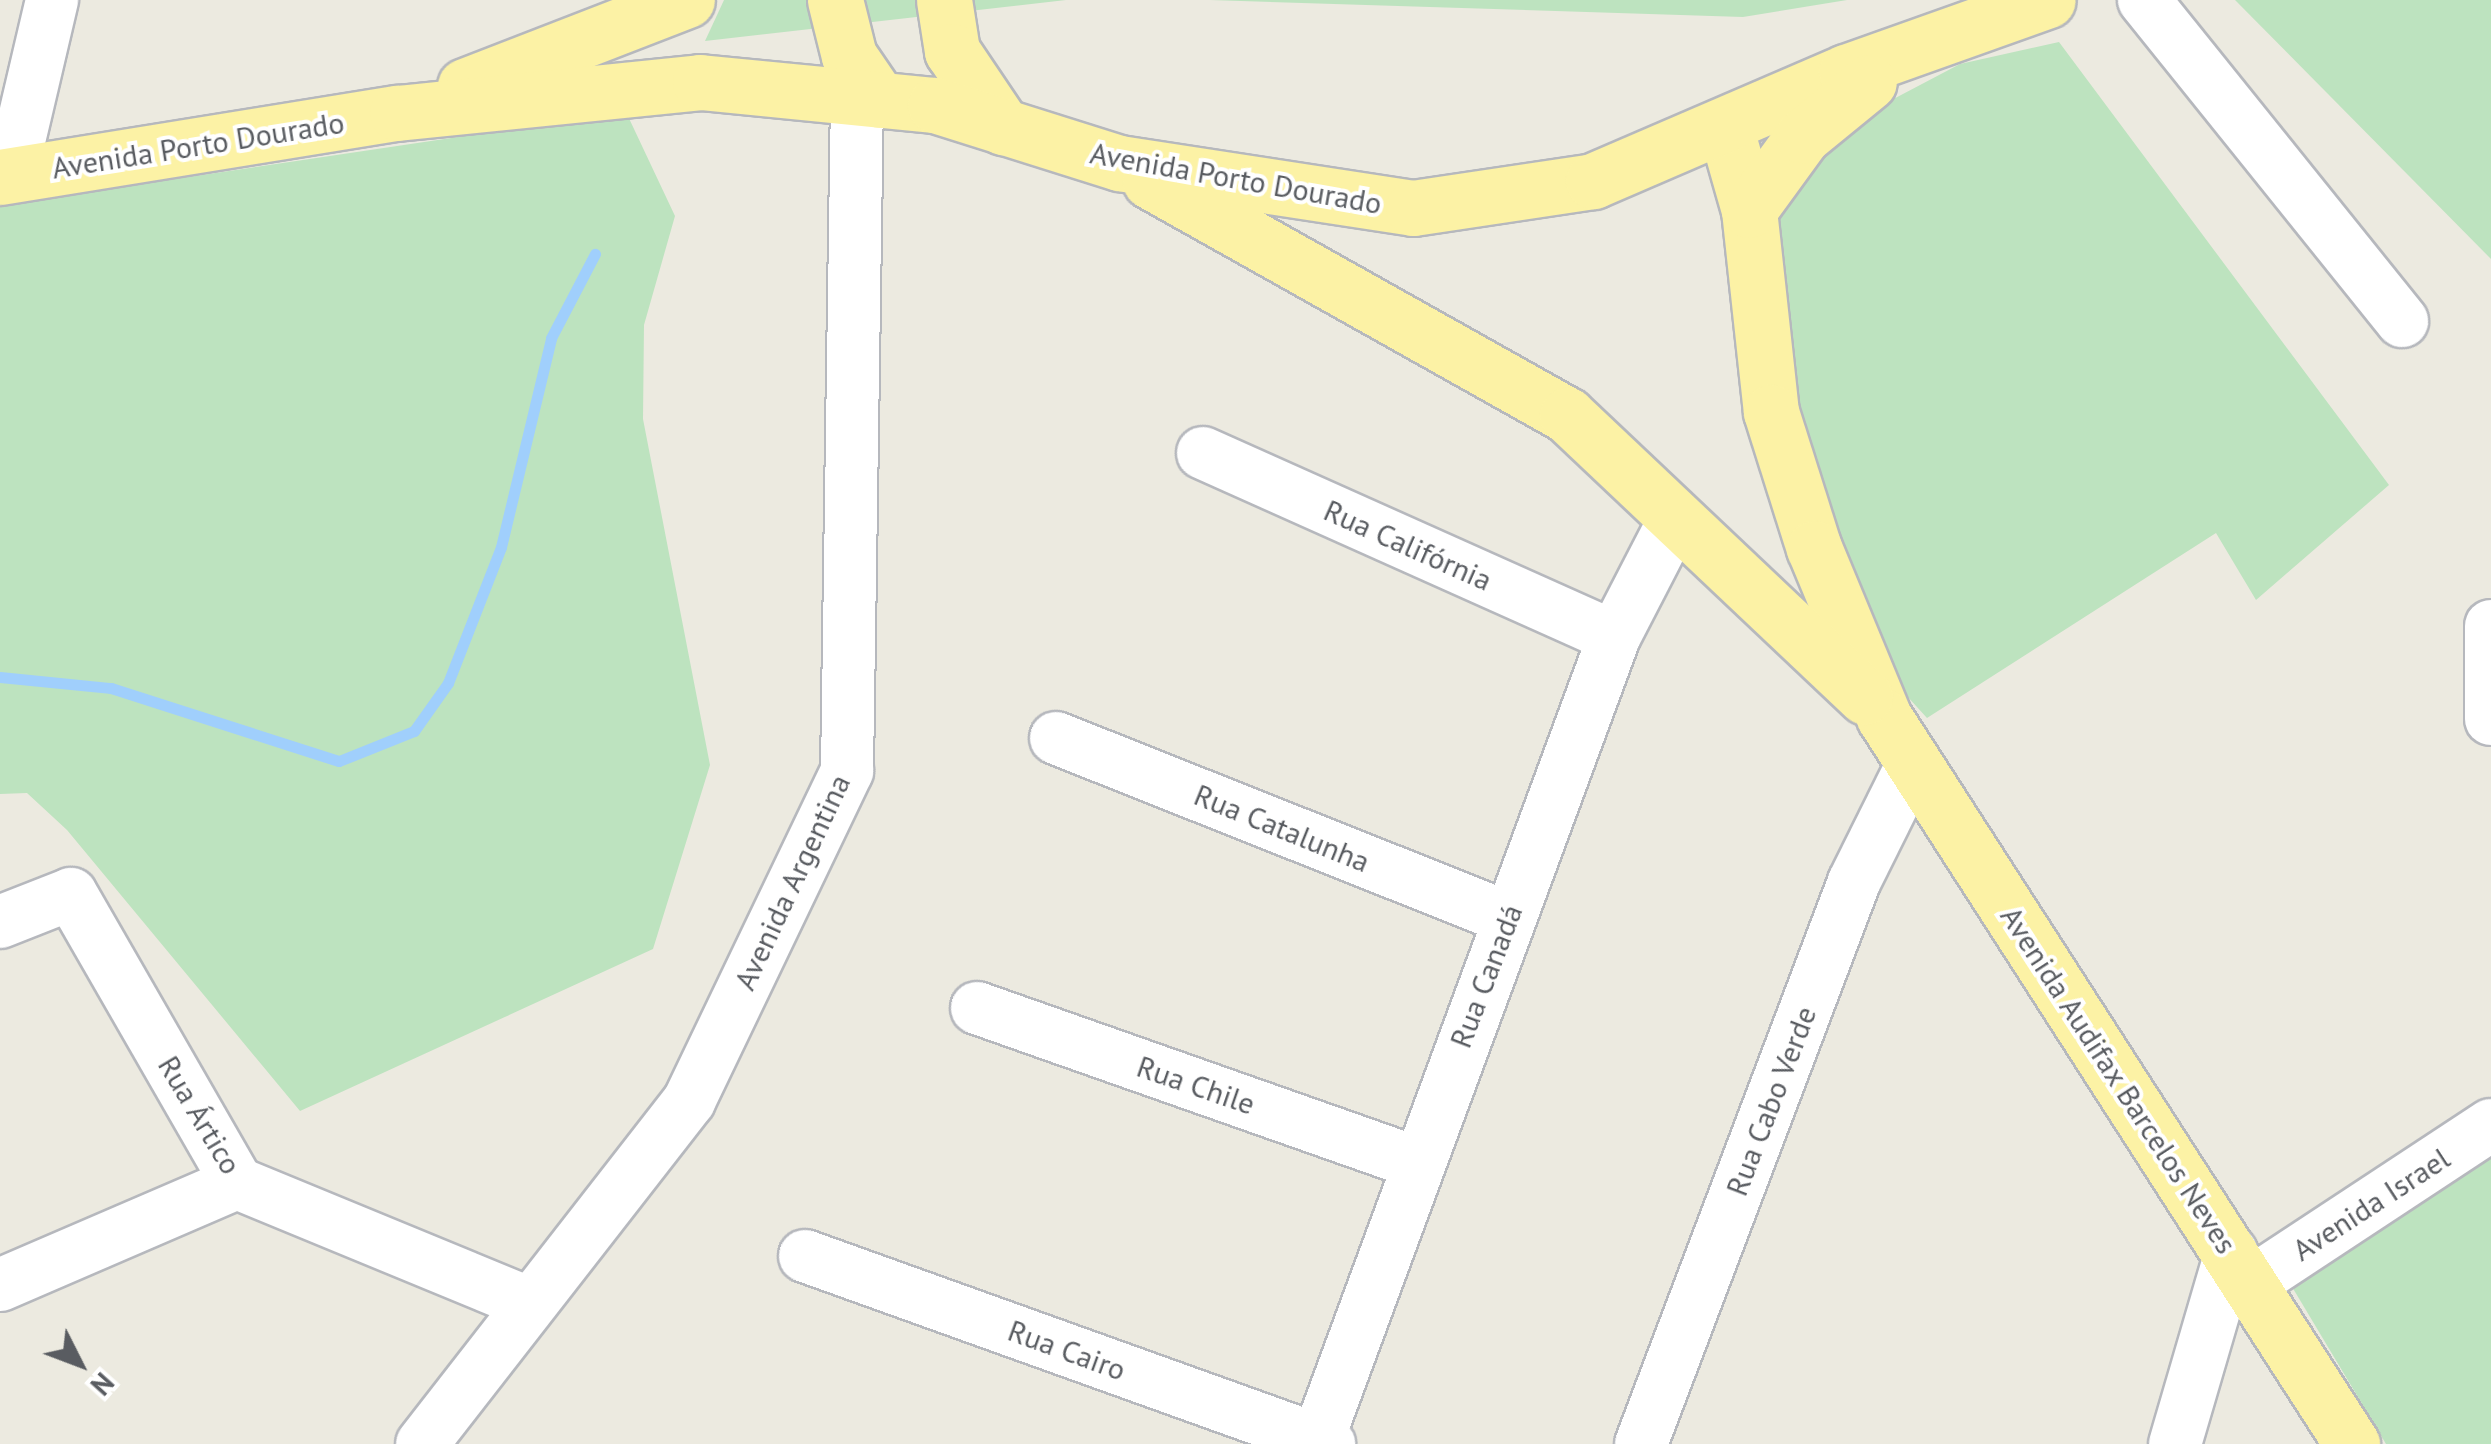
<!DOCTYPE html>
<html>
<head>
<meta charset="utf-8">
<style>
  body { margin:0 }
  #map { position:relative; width:2491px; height:1444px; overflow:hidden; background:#eceae0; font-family:"PT Sans",sans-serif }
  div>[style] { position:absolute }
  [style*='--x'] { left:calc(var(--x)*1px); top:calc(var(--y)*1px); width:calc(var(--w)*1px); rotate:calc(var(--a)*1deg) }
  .green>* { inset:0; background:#bde3bf }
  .stream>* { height:11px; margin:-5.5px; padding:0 5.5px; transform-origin:5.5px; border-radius:5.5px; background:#a0cffc }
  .roads { filter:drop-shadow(2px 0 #b6b8bd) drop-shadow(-2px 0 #b6b8bd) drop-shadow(0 2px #b6b8bd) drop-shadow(0 -2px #b6b8bd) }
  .minor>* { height:52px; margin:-26px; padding:0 26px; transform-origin:26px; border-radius:26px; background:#fff }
  .major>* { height:55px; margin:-27.5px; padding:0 27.5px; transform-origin:27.5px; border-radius:27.5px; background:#fcf2a5 }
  span { translate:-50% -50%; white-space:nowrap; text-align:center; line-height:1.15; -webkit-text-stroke:8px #fff; paint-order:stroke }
  .street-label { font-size:30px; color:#595c61 }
  .north { position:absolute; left:30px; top:1314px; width:100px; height:100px; -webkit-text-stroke:8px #fff; paint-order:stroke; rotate:132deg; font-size:28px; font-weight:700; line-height:40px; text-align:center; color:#595c61 }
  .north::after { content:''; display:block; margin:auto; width:35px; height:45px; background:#595c61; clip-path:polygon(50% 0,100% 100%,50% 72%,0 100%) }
</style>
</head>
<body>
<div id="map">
  <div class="green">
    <i style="clip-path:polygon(724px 0,1066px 0,705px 41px)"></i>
    <i style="clip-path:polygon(1210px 0,1847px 0,1743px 17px)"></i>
    <i style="clip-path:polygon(2235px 0,2491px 0,2491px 259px)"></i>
    <i style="clip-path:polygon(2059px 42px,2389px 485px,2256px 600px,2216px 533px,1927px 718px,1886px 673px,1829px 512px,1784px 358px,1777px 213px,1844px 125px,1960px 64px)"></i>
    <i style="clip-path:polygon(626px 112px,675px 216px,644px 325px,643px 419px,710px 765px,653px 949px,300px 1111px,67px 830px,27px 793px,0 794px,0 205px)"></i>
    <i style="clip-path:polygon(2491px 1147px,2491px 1444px,2386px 1444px,2285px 1275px)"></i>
  </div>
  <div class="stream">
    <i style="--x:0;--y:677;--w:112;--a:5.7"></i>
    <i style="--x:111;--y:688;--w:239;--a:17.8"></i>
    <i style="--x:339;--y:761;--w:81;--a:-21.8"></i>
    <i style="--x:414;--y:731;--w:59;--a:-54.7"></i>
    <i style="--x:448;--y:683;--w:146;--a:-68.7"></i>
    <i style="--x:501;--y:547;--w:215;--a:-76.5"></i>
    <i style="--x:551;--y:338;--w:95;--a:-62.4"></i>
  </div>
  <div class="roads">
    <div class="minor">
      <i style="--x:2144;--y:0;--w:412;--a:51.2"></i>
      <i style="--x:11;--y:175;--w:180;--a:-76.8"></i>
      <i style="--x:1203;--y:453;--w:450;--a:24.1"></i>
      <i style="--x:2491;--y:626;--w:93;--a:90"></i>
      <i style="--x:1056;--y:738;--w:487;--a:21.7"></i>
      <i style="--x:0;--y:922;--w:76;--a:-21.5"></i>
      <i style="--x:71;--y:894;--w:333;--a:60.1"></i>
      <i style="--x:237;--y:1183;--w:317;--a:22.4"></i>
      <i style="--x:977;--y:1008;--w:464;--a:19.4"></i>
      <i style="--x:805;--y:1256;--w:557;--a:19.74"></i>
      <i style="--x:2251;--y:1283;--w:287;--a:-33.4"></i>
      <i style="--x:0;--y:1285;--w:258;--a:-23.3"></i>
      <i style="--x:422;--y:1444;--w:435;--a:-52.1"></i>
      <i style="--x:689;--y:1101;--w:366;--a:-64.4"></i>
      <i style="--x:847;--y:771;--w:673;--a:-89.15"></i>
      <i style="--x:1316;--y:1444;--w:860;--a:-69.73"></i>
      <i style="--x:1614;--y:637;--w:135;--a:-62.7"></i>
      <i style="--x:1641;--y:1444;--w:601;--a:-69.24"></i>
      <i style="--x:1854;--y:882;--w:133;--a:-63.6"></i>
      <i style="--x:2175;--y:1444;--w:200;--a:-73.7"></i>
    </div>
    <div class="major">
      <i style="--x:835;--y:0;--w:58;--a:76"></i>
      <i style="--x:849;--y:56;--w:53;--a:55.7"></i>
      <i style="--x:944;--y:0;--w:52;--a:81.1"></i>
      <i style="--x:952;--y:51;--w:92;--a:56.1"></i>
      <i style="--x:465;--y:86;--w:238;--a:-21.2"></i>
      <i style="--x:1725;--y:126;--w:87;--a:74.1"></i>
      <i style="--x:1749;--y:210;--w:203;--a:83.8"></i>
      <i style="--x:1771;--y:412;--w:143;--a:72.5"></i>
      <i style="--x:1814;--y:548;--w:183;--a:67.5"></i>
      <i style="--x:1884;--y:717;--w:865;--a:57.23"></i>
      <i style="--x:0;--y:177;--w:402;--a:-9.2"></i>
      <i style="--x:397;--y:113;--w:305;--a:-5.8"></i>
      <i style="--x:700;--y:82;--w:236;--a:5.6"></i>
      <i style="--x:935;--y:105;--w:193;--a:17.5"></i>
      <i style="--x:1119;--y:163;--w:297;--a:8.7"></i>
      <i style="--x:1413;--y:208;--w:182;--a:-8.5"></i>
      <i style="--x:1593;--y:181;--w:275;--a:-23.3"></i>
      <i style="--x:1846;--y:72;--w:214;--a:-19.6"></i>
      <i style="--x:1150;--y:181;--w:478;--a:29.3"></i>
      <i style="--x:1567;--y:415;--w:410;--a:43.4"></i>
      <i style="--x:1749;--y:210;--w:92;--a:-53.9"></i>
      <i style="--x:1803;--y:136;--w:85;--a:-39.3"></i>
    </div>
  </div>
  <div class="street-label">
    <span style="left:198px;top:145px;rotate:-9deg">Avenida Porto Dourado</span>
    <span style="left:1236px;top:178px;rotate:10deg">Avenida Porto Dourado</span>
    <span style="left:1408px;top:545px;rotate:24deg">Rua Califórnia</span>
    <span style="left:1282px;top:828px;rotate:22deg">Rua Catalunha</span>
    <span style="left:792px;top:882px;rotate:-65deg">Avenida Argentina</span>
    <span style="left:1486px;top:976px;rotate:-69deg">Rua Canadá</span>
    <span style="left:2119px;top:1080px;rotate:57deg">Avenida Audifax Barcelos Neves</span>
    <span style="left:1196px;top:1085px;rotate:19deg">Rua Chile</span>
    <span style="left:1771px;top:1101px;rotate:-69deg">Rua Cabo Verde</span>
    <span style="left:200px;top:1115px;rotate:59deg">Rua Ártico</span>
    <span style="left:2371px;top:1204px;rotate:-33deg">Avenida Israel</span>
    <span style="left:1067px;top:1350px;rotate:20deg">Rua Cairo</span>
  </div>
  <div class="north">N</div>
</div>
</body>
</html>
